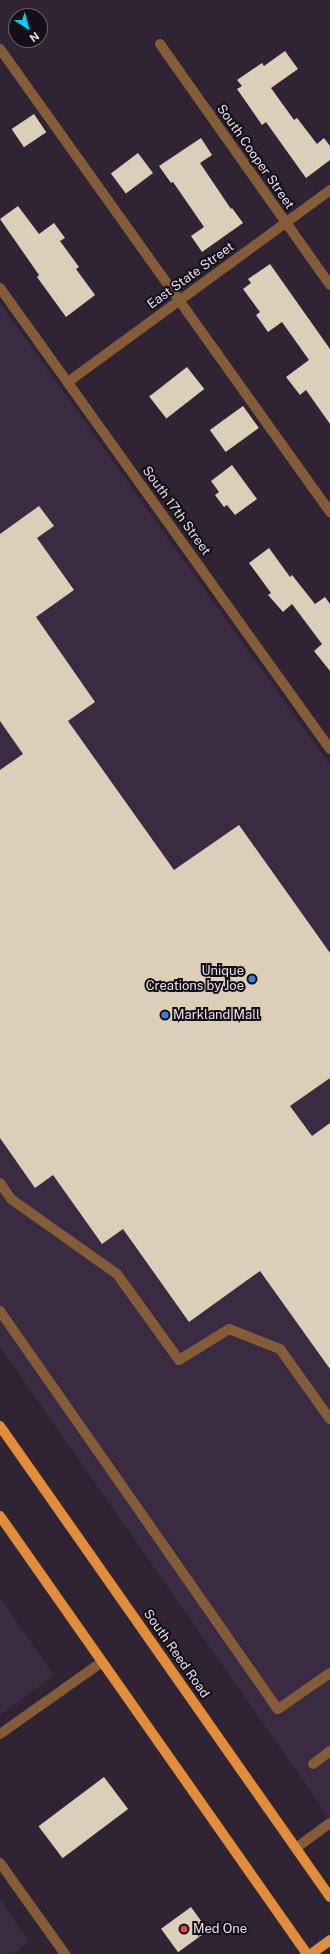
<!DOCTYPE html>
<html>
<head>
<meta charset="utf-8">
<style>
  body { margin:0 }
  #map { position:relative; width:330px; height:1954px; overflow:hidden; background:#2f2334; font-family:"Public Sans",sans-serif }
  div>[style] { position:absolute }
  [style*='--x'] { left:calc(var(--x)*1px); top:calc(var(--y)*1px); width:calc(var(--w)*1px); rotate:calc(var(--a)*1deg) }
  .built>* { inset:0; background:#3b2b42 }
  .building>* { inset:0; background:#ddceb8; transform-origin:0 0 }
  .lane>* { height:10px; margin:-5px; padding:0 5px; transform-origin:5px; border-radius:5px; background:#855c38 }
  .street>* { height:10px; margin:-5px; padding:0 5px; transform-origin:5px; border-radius:5px; background:#855c38 }
  .primary>* { height:10px; margin:-5px; padding:0 5px; transform-origin:5px; border-radius:5px; background:#e28d3a }
  .dots>* { width:11px; height:11px; translate:-50% -50%; box-sizing:border-box; border:2px solid #140f17; border-radius:50% }
  span { translate:-50% -50%; white-space:nowrap; text-align:center; line-height:1.15; -webkit-text-stroke:4px #140f17; paint-order:stroke }
  .street-label { font-size:13px; color:#e6deea }
  .poi-label { font-size:13px; color:#e6deea }
  .right { translate:-100% -50%; text-align:right }
  .left { translate:0 -50%; text-align:left }
  .north { position:absolute; left:8px; top:8px; width:40px; height:40px; box-sizing:border-box; background:#140f17; border:1px solid #68626b; border-radius:50%; rotate:144deg; font-size:11px; font-weight:700; line-height:16px; text-align:center; color:#e6deea }
  .north::after { content:''; display:block; margin:auto; width:14px; height:18px; background:#00cbf8; clip-path:polygon(50% 0,100% 100%,50% 72%,0 100%) }
</style>
</head>
<body>
<div id="map">
  <div class="built">
    <i style="clip-path:polygon(0 303px,330px 765px,330px 1819px,0 1347px)"></i>
    <i style="clip-path:polygon(0 1598px,54px 1675px,0 1715px)"></i>
    <i style="clip-path:polygon(0 1898px,29px 1942px,13px 1954px,0 1954px)"></i>
  </div>
  <div class="building">
    <i style="clip-path:polygon(285px 51px,298px 69px,271px 88px,294px 120px,297px 118px,317px 144px,324px 138px,330px 146px,330px 160px,306px 178px,266px 122px,262px 125px,237px 89px,242px 86px,237px 80px,262px 63px,264px 66px)"></i>
    <i style="left:34px;top:114px;width:22px;height:27px;rotate:56deg"></i>
    <i style="clip-path:polygon(201px 138px,212px 155px,200px 163px,231px 209px,232px 208px,243px 223px,202px 252px,191px 236px,204px 227px,173px 182px,171px 183px,159px 166px)"></i>
    <i style="left:138px;top:153px;width:25px;height:34px;rotate:53deg"></i>
    <i style="clip-path:polygon(18px 206px,39px 234px,54px 223px,65px 238px,60px 241px,79px 267px,76px 269px,95px 295px,66px 317px,37px 277px,39px 275px,0 219px)"></i>
    <i style="clip-path:polygon(270px 264px,330px 349px,330px 424px,306px 390px,300px 395px,286px 377px,309px 360px,282px 322px,268px 332px,256px 315px,260px 312px,243px 289px,251px 283px,248px 279px)"></i>
    <i style="left:187px;top:367px;width:28px;height:48px;rotate:52deg"></i>
    <i style="left:243px;top:406px;width:27px;height:41px;rotate:54deg"></i>
    <i style="clip-path:polygon(232px 465px,257px 499px,235px 515px,227px 505px,224px 507px,215px 495px,219px 492px,211px 481px)"></i>
    <i style="clip-path:polygon(39px 506px,54px 526px,37px 538px,74px 590px,36px 617px,95px 702px,68px 721px,174px 870px,239px 825px,330px 953px,330px 1078px,290px 1106px,312px 1136px,330px 1123px,330px 1369px,260px 1271px,189px 1322px,123px 1229px,102px 1244px,53px 1175px,35px 1188px,0 1138px,0 770px,23px 754px,0 721px,0 534px)"></i>
    <i style="clip-path:polygon(269px 548px,290px 577px,292px 575px,315px 604px,325px 597px,330px 604px,330px 671px,314px 651px,322px 644px,292px 604px,283px 612px,268px 595px,271px 593px,249px 563px)"></i>
    <i style="left:104px;top:1777px;width:40px;height:82px;rotate:53deg"></i>
    <i style="left:191px;top:1907px;width:29px;height:37px;rotate:54deg"></i>
  </div>
  <div class="lane">
    <i style="--x:0;--y:49;--w:569;--a:54.52"></i>
    <i style="--x:0;--y:1183;--w:19;--a:55"></i>
    <i style="--x:11;--y:1199;--w:130;--a:35.3"></i>
    <i style="--x:117;--y:1274;--w:106;--a:54.2"></i>
    <i style="--x:179;--y:1360;--w:59;--a:-31.8"></i>
    <i style="--x:229;--y:1329;--w:55;--a:21.4"></i>
    <i style="--x:280;--y:1349;--w:86;--a:54.5"></i>
    <i style="--x:0;--y:1311;--w:485;--a:55.1"></i>
    <i style="--x:278;--y:1709;--w:63;--a:-34.7"></i>
    <i style="--x:0;--y:1734;--w:125;--a:-35.2"></i>
    <i style="--x:313;--y:1764;--w:21;--a:-37"></i>
    <i style="--x:296;--y:1848;--w:42;--a:-36.3"></i>
    <i style="--x:0;--y:1863;--w:112;--a:54.5"></i>
  </div>
  <div class="street">
    <i style="--x:160;--y:44;--w:295;--a:54.8"></i>
    <i style="--x:0;--y:288;--w:567;--a:54.4"></i>
    <i style="--x:68;--y:382;--w:325;--a:-36.2"></i>
  </div>
  <div class="primary">
    <i style="--x:0;--y:1426;--w:575;--a:54.98"></i>
    <i style="--x:0;--y:1516;--w:535;--a:54.97"></i>
    <i style="--x:311;--y:1954;--w:24;--a:-36"></i>
  </div>
  <div class="dots">
    <i style="left:252px;top:979px;background:#3f7fe0"></i>
    <i style="left:165px;top:1015px;background:#3f7fe0"></i>
    <i style="left:184px;top:1929px;background:#e0444e"></i>
  </div>
  <div class="street-label">
    <span style="left:255px;top:157px;rotate:55deg">South Cooper Street</span>
    <span style="left:191px;top:276px;rotate:-36deg">East State Street</span>
    <span style="left:176px;top:511px;rotate:54deg">South 17th Street</span>
    <span style="left:176px;top:1654px;rotate:55deg">South Reed Road</span>
  </div>
  <div class="poi-label">
    <span class="right" style="left:244px;top:979px">Unique<br>Creations by Joe</span>
    <span class="left" style="left:173px;top:1015px">Markland Mall</span>
    <span class="left" style="left:193px;top:1929px">Med One</span>
  </div>
  <div class="north">N</div>
</div>
</body>
</html>
